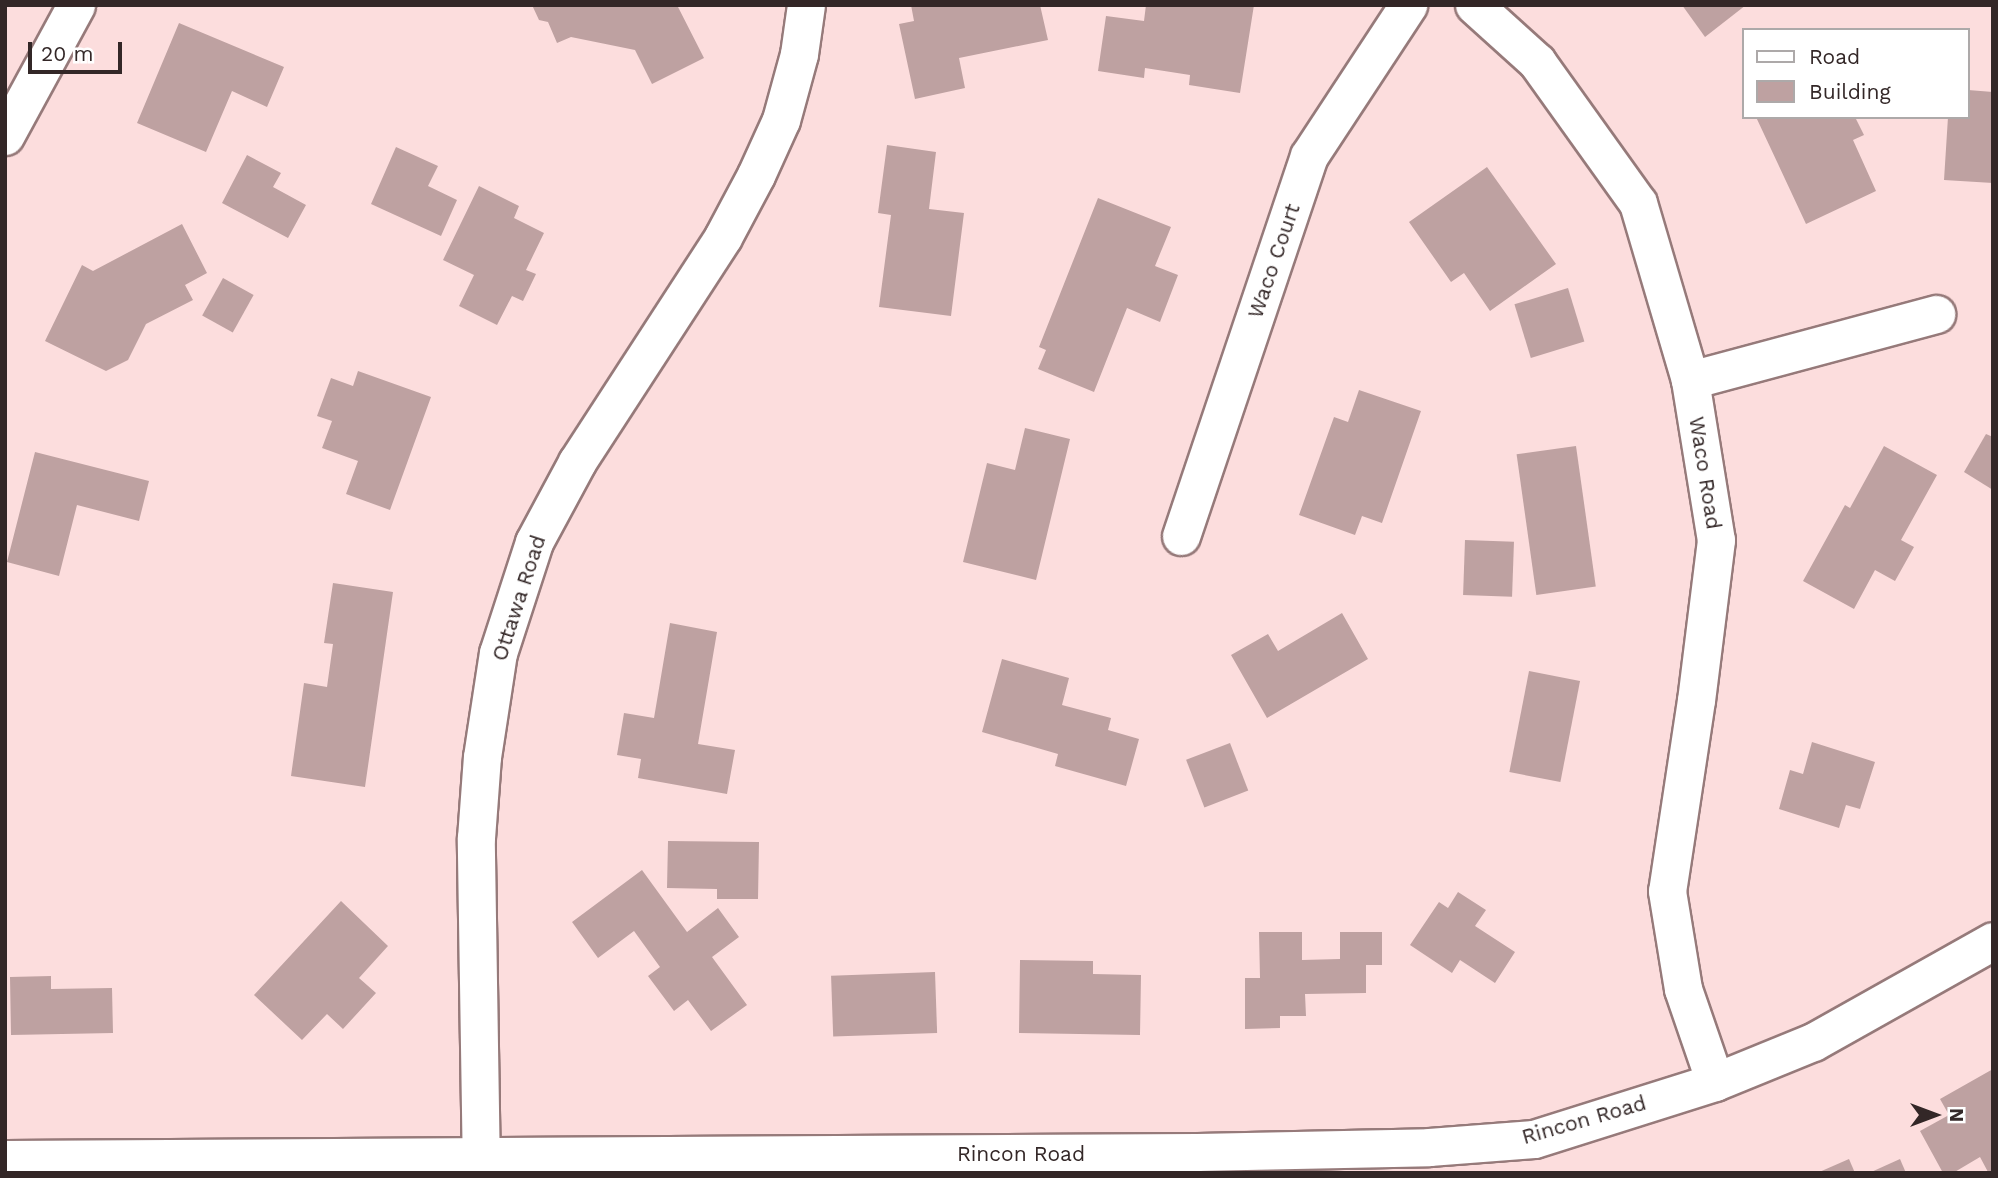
<!DOCTYPE html>
<html>
<head>
<meta charset="utf-8">
<style>
  body { margin:0 }
  #map { position:relative; width:1998px; height:1178px; overflow:hidden; background:#fcdddd; font-family:"Work Sans",sans-serif }
  div>[style] { position:absolute }
  [style*='--x'] { left:calc(var(--x)*1px); top:calc(var(--y)*1px); width:calc(var(--w)*1px); rotate:calc(var(--a)*1deg) }
  .building>* { inset:0; background:#bea1a1; transform-origin:0 0 }
  .roads { filter:drop-shadow(2px 0 #967a7a) drop-shadow(-2px 0 #967a7a) drop-shadow(0 2px #967a7a) drop-shadow(0 -2px #967a7a) }
  .minor>* { height:37px; margin:-18.5px; padding:0 18.5px; transform-origin:18.5px; border-radius:18.5px; background:#fff }
  span { translate:-50% -50%; white-space:nowrap; text-align:center; line-height:1.15; -webkit-text-stroke:6px #fff; paint-order:stroke }
  .street-label { font-size:21px; color:#332727 }
  .frame { position:absolute; inset:0; border:7px solid #332727; pointer-events:none }
  .legend { position:absolute; left:1742px; top:28px; width:228px; height:91px; box-sizing:border-box; background:#fff; border:2px solid #ada9a9; margin:0; padding:9px 12px; list-style:none; font-size:21px; color:#332727 }
  .legend li { display:flex; align-items:center; gap:14px; height:35px }
  .legend b { width:35px; border:2px solid #ada9a9 }
  .north { position:absolute; left:1900px; top:1080px; width:70px; height:70px; -webkit-text-stroke:5px #fff; paint-order:stroke; rotate:90deg; font-size:19px; font-weight:700; line-height:28px; text-align:center; color:#332727 }
  .north::after { content:''; display:block; margin:auto; width:24px; height:32px; background:#332727; clip-path:polygon(50% 0,100% 100%,50% 72%,0 100%) }
  .scale { position:absolute; left:28px; top:42px; width:94px; height:32px; box-sizing:border-box; border:4px solid #332727; border-top:0; padding-left:9px; font-size:21px; line-height:24px; white-space:nowrap; color:#332727; -webkit-text-stroke:5px #fff; paint-order:stroke }
</style>
</head>
<body>
<div id="map">
  <div class="building">
    <i style="clip-path:polygon(532px 5px,677px 5px,704px 58px,652px 84px,635px 50px,571px 37px,557px 43px,548px 22px,539px 20px)"></i>
    <i style="clip-path:polygon(911px 5px,1040px 5px,1048px 40px,959px 58px,965px 88px,915px 99px,899px 24px,914px 21px)"></i>
    <i style="clip-path:polygon(1146px 5px,1254px 5px,1240px 93px,1189px 85px,1190px 75px,1145px 68px,1144px 78px,1098px 71px,1106px 16px,1144px 21px)"></i>
    <i style="clip-path:polygon(1682px 5px,1746px 5px,1705px 37px)"></i>
    <i style="clip-path:polygon(179px 23px,284px 67px,267px 107px,232px 91px,206px 152px,137px 123px)"></i>
    <i style="clip-path:polygon(1968px 90px,1993px 92px,1993px 183px,1944px 180px,1948px 117px,1968px 117px)"></i>
    <i style="clip-path:polygon(1756px 117px,1855px 117px,1864px 135px,1853px 140px,1876px 191px,1806px 224px)"></i>
    <i style="clip-path:polygon(887px 145px,936px 152px,929px 209px,964px 213px,951px 316px,879px 307px,891px 215px,878px 213px)"></i>
    <i style="clip-path:polygon(396px 147px,438px 166px,428px 186px,457px 200px,441px 236px,371px 204px)"></i>
    <i style="clip-path:polygon(247px 155px,281px 173px,273px 187px,306px 205px,288px 238px,222px 203px)"></i>
    <i style="clip-path:polygon(1487px 167px,1556px 264px,1490px 311px,1464px 273px,1451px 282px,1409px 222px)"></i>
    <i style="clip-path:polygon(479px 186px,519px 206px,514px 218px,544px 233px,526px 270px,536px 274px,523px 301px,512px 296px,497px 325px,459px 306px,474px 275px,443px 260px)"></i>
    <i style="clip-path:polygon(1098px 198px,1171px 227px,1155px 266px,1178px 275px,1160px 322px,1127px 308px,1094px 392px,1038px 369px,1046px 350px,1039px 347px)"></i>
    <i style="clip-path:polygon(182px 224px,207px 273px,185px 285px,193px 300px,146px 324px,128px 360px,106px 371px,45px 341px,82px 265px,93px 271px)"></i>
    <i style="left:223px;top:278px;width:35px;height:43px;rotate:29deg"></i>
    <i style="left:1568px;top:288px;width:56px;height:56px;rotate:73deg"></i>
    <i style="clip-path:polygon(358px 371px,431px 397px,390px 510px,346px 494px,358px 461px,322px 448px,332px 421px,317px 416px,331px 378px,353px 386px)"></i>
    <i style="clip-path:polygon(1359px 390px,1421px 411px,1382px 523px,1362px 516px,1355px 535px,1299px 515px,1334px 417px,1348px 422px)"></i>
    <i style="clip-path:polygon(1025px 428px,1070px 439px,1036px 580px,963px 562px,987px 463px,1015px 470px)"></i>
    <i style="clip-path:polygon(1986px 434px,1993px 437px,1993px 490px,1964px 472px)"></i>
    <i style="left:1576px;top:446px;width:142px;height:60px;rotate:82deg"></i>
    <i style="clip-path:polygon(1884px 446px,1937px 475px,1901px 540px,1914px 547px,1895px 581px,1875px 570px,1854px 609px,1803px 581px,1845px 505px,1850px 508px)"></i>
    <i style="clip-path:polygon(35px 452px,149px 481px,139px 521px,77px 505px,59px 576px,7px 562px)"></i>
    <i style="left:1465px;top:540px;width:49px;height:55px;rotate:2deg"></i>
    <i style="clip-path:polygon(333px 583px,393px 592px,365px 787px,291px 776px,304px 683px,327px 687px,333px 644px,324px 643px)"></i>
    <i style="clip-path:polygon(1342px 613px,1368px 659px,1267px 718px,1231px 655px,1268px 634px,1278px 651px)"></i>
    <i style="clip-path:polygon(670px 623px,717px 632px,698px 744px,735px 750px,727px 794px,638px 778px,641px 759px,617px 755px,624px 713px,654px 718px)"></i>
    <i style="clip-path:polygon(1002px 659px,1069px 678px,1062px 705px,1111px 718px,1108px 730px,1139px 739px,1126px 786px,1055px 766px,1058px 754px,982px 732px)"></i>
    <i style="left:1529px;top:671px;width:52px;height:103px;rotate:11deg"></i>
    <i style="clip-path:polygon(1812px 742px,1875px 762px,1860px 809px,1846px 805px,1839px 828px,1779px 809px,1790px 770px,1803px 774px)"></i>
    <i style="left:1230px;top:743px;width:51px;height:47px;rotate:69deg"></i>
    <i style="clip-path:polygon(668px 841px,759px 842px,758px 899px,717px 899px,717px 889px,667px 888px)"></i>
    <i style="clip-path:polygon(642px 870px,687px 932px,718px 908px,739px 937px,712px 957px,747px 1005px,711px 1031px,688px 1000px,674px 1011px,648px 976px,660px 967px,634px 931px,598px 958px,572px 922px)"></i>
    <i style="clip-path:polygon(1458px 892px,1486px 910px,1475px 926px,1515px 952px,1495px 983px,1460px 960px,1452px 973px,1410px 945px,1439px 902px,1448px 908px)"></i>
    <i style="clip-path:polygon(341px 901px,388px 946px,359px 978px,376px 993px,343px 1029px,327px 1014px,302px 1040px,254px 995px)"></i>
    <i style="clip-path:polygon(1259px 932px,1302px 932px,1302px 960px,1340px 959px,1340px 932px,1382px 932px,1382px 965px,1366px 965px,1366px 993px,1305px 994px,1306px 1016px,1280px 1016px,1280px 1028px,1245px 1029px,1245px 978px,1260px 978px)"></i>
    <i style="clip-path:polygon(1020px 960px,1093px 961px,1093px 974px,1141px 975px,1140px 1035px,1019px 1033px)"></i>
    <i style="left:935px;top:972px;width:61px;height:104px;rotate:88deg"></i>
    <i style="clip-path:polygon(51px 976px,51px 989px,112px 988px,113px 1033px,11px 1035px,10px 977px)"></i>
    <i style="clip-path:polygon(1993px 1069px,1993px 1170px,1988px 1172px,1980px 1157px,1953px 1173px,1943px 1173px,1920px 1131px,1949px 1115px,1940px 1099px)"></i>
    <i style="clip-path:polygon(1849px 1159px,1855px 1173px,1817px 1173px)"></i>
    <i style="clip-path:polygon(1900px 1159px,1906px 1173px,1869px 1173px)"></i>
  </div>
  <div class="roads">
    <div class="minor">
      <i style="--x:1474;--y:5;--w:85;--a:42.1"></i>
      <i style="--x:1537;--y:62;--w:173;--a:54.4"></i>
      <i style="--x:1638;--y:203;--w:184;--a:73.6"></i>
      <i style="--x:1690;--y:380;--w:162;--a:80.8"></i>
      <i style="--x:1716;--y:540;--w:161;--a:97.1"></i>
      <i style="--x:1696;--y:700;--w:193;--a:98.6"></i>
      <i style="--x:1667;--y:891;--w:99;--a:80.7"></i>
      <i style="--x:1683;--y:989;--w:98;--a:71"></i>
      <i style="--x:5;--y:136;--w:149;--a:-61.5"></i>
      <i style="--x:1690;--y:380;--w:255;--a:-15"></i>
      <i style="--x:1181;--y:536;--w:401;--a:-71.4"></i>
      <i style="--x:1309;--y:156;--w:181;--a:-56.7"></i>
      <i style="--x:5;--y:1159;--w:1192;--a:-0.34"></i>
      <i style="--x:1197;--y:1152;--w:232;--a:-1.2"></i>
      <i style="--x:1429;--y:1147;--w:105;--a:-4.4"></i>
      <i style="--x:1534;--y:1139;--w:190;--a:-17.5"></i>
      <i style="--x:1715;--y:1082;--w:106;--a:-22.2"></i>
      <i style="--x:1813;--y:1042;--w:206;--a:-29.3"></i>
      <i style="--x:481;--y:1173;--w:335;--a:-90.9"></i>
      <i style="--x:476;--y:838;--w:81;--a:-85.8"></i>
      <i style="--x:482;--y:757;--w:105;--a:-81.3"></i>
      <i style="--x:498;--y:653;--w:117;--a:-72"></i>
      <i style="--x:534;--y:542;--w:91;--a:-61.7"></i>
      <i style="--x:577;--y:462;--w:268;--a:-57"></i>
      <i style="--x:723;--y:237;--w:70;--a:-62"></i>
      <i style="--x:756;--y:175;--w:60;--a:-65.6"></i>
      <i style="--x:781;--y:120;--w:68;--a:-74.7"></i>
      <i style="--x:799;--y:54;--w:49;--a:-81.9"></i>
    </div>
  </div>
  <div class="street-label">
    <span style="left:1274px;top:261px;rotate:-71deg">Waco Court</span>
    <span style="left:1705px;top:473px;rotate:81deg">Waco Road</span>
    <span style="left:519px;top:598px;rotate:-72deg">Ottawa Road</span>
    <span style="left:1584px;top:1120px;rotate:-16deg">Rincon Road</span>
    <span style="left:1021px;top:1154px">Rincon Road</span>
  </div>
  <div class="frame"></div>
  <ul class="legend">
  <li><b style="height:9px;background:#fff"></b>Road</li>
  <li><b style="height:19px;background:#bea1a1"></b>Building</li>
  </ul>
  <div class="north">N</div>
  <div class="scale">20 m</div>
</div>
</body>
</html>
